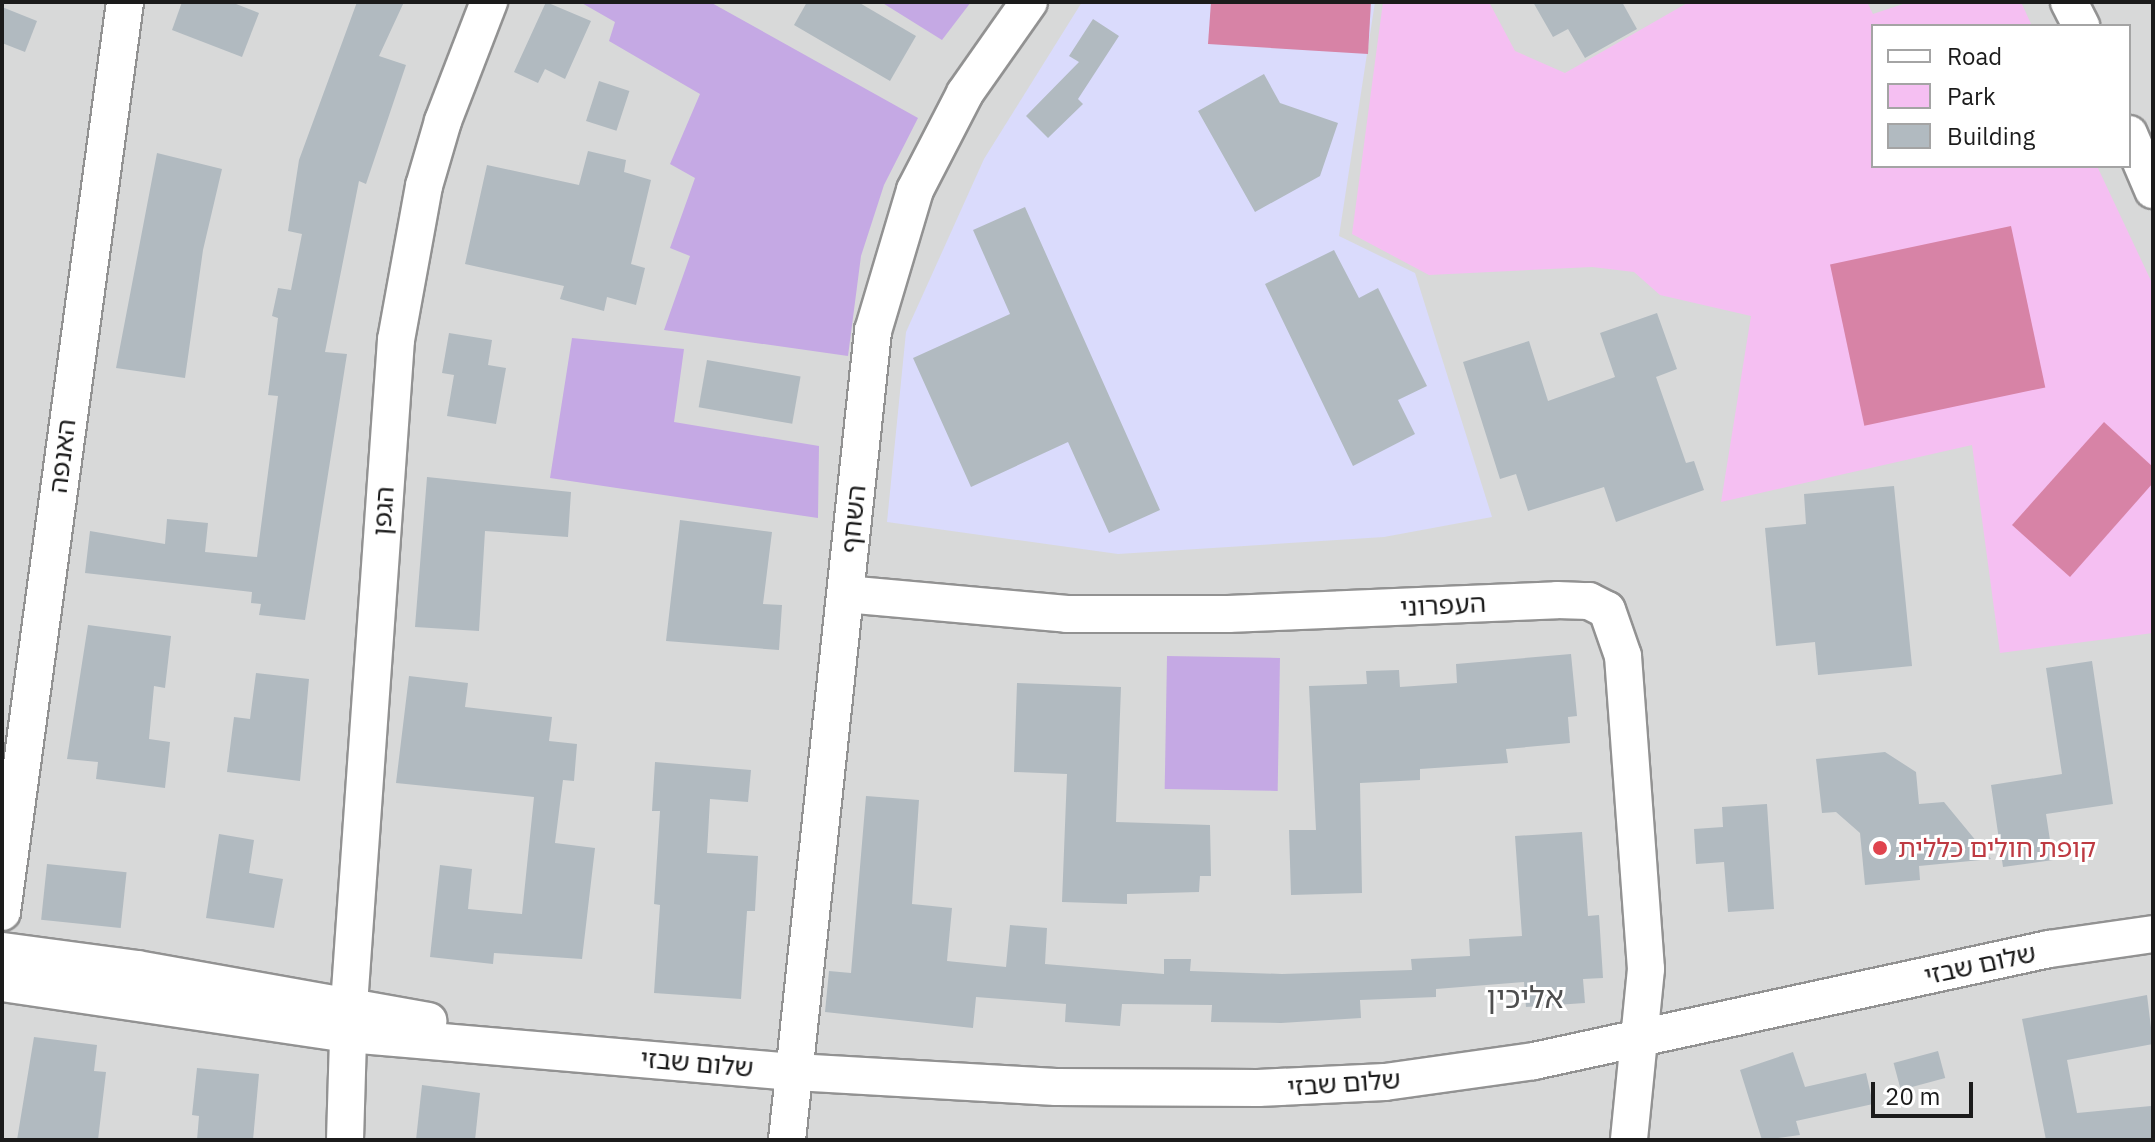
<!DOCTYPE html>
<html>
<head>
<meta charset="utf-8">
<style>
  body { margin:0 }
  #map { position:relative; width:2155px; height:1142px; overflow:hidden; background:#e1e5ec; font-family:"IBM Plex Sans","Noto Sans Hebrew",sans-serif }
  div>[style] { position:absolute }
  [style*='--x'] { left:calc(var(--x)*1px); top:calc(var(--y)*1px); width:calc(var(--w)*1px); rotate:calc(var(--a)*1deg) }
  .residential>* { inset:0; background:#d8d9d9 }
  .education>* { inset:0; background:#dadbfc }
  .grass>* { inset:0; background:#c5a9e4; transform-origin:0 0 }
  .park>* { inset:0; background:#f5bff2 }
  .pitch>* { inset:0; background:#d783a6; transform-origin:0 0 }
  .building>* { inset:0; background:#b1bac0; transform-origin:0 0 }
  .roads { filter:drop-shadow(2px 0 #929292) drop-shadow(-2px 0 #929292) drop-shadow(0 2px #929292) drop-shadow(0 -2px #929292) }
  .minor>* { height:36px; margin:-18px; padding:0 18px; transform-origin:18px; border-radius:18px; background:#fff }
  .dots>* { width:22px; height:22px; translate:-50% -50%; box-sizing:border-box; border:4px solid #fff; border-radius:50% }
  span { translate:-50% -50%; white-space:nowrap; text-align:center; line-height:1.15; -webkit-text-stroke:6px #fff; paint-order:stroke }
  .street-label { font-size:26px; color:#1b1b1b }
  .health-label { font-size:26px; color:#be3a42 }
  .left { translate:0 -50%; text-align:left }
  .quarter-label { font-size:30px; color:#4e4e4e }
  .frame { position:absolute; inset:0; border:4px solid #1b1b1b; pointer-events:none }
  .legend { position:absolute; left:1871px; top:24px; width:260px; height:144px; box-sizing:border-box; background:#fff; border:2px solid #a4a4a4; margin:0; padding:10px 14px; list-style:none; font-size:24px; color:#1b1b1b }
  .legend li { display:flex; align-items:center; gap:16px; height:40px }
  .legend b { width:40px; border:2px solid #a4a4a4 }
  .scale { position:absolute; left:1871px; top:1082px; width:102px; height:36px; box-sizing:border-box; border:4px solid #1b1b1b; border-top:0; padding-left:10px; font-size:24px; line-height:28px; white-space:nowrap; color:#1b1b1b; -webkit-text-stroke:6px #fff; paint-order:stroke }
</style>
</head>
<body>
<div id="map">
  <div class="residential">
    <i style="clip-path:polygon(evenodd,2px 2px,2153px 2px,2153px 1140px,2px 1140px,2px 2px,1873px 26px,2129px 26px,2129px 166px,1873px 166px,1873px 26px)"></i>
  </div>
  <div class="education">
    <i style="clip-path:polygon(1082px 2px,1375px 2px,1339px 236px,1415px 273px,1492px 517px,1384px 537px,1118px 554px,887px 522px,906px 332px,984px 159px)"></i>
  </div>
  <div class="grass">
    <i style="clip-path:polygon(580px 2px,710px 2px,918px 118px,884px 185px,861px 256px,848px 356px,664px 330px,690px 256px,670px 248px,695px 178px,670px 164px,700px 94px,609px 41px,615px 22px)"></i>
    <i style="clip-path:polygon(881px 2px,971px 2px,942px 40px)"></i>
    <i style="clip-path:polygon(572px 338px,684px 349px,674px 422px,819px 446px,818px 518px,550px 478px)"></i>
    <i style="left:1167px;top:656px;width:113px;height:133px;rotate:1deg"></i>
  </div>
  <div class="park">
    <i style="clip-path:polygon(1383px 2px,1489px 2px,1515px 51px,1565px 73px,1689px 2px,1867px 2px,1873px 14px,1909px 2px,2021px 2px,2032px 26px,1873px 26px,1873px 166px,2097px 166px,2153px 285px,2153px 633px,2000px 653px,1972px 445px,1721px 502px,1751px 316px,1660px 295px,1634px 272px,1592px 267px,1429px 275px,1352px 234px)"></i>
  </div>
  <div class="pitch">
    <i style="clip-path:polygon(1211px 2px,1371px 2px,1368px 54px,1208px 44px)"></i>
    <i style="left:2011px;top:226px;width:165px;height:185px;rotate:78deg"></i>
    <i style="clip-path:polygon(2104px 422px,2153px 467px,2153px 483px,2070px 577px,2012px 525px)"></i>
  </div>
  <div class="building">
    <i style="clip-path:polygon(182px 2px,231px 2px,259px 13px,242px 57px,172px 30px)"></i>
    <i style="clip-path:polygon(357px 2px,404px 2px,379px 56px,406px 65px,366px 184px,359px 181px,325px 352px,347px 354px,305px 620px,259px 615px,261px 604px,251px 603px,252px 592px,85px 573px,90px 531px,165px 544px,167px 519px,208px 523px,205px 552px,257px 557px,278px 396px,268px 395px,278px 318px,272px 316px,278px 288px,291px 290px,302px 234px,288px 231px,299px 160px)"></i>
    <i style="clip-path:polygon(546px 2px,591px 21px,565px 79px,545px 69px,538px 83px,514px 72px)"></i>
    <i style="clip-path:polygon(807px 2px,858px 2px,916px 36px,890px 81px,794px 25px)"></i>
    <i style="clip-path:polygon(1533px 2px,1622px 2px,1637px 29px,1585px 58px,1568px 29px,1553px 37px)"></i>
    <i style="clip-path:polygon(2px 7px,37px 21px,25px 52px,2px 43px)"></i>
    <i style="clip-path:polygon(1093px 19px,1119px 36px,1078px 99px,1083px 104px,1048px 138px,1026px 116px,1079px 62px,1069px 56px)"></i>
    <i style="clip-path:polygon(1264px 74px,1280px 103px,1338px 123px,1320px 176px,1255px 212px,1198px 111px)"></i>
    <i style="left:599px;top:81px;width:32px;height:42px;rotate:18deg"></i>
    <i style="clip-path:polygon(588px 151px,626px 160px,624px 172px,651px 180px,631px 264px,645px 268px,636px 305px,607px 297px,604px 311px,560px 299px,564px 286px,465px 264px,487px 165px,579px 185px)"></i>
    <i style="clip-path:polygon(157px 153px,222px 169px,203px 250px,185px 378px,116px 368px)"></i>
    <i style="clip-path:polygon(1025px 207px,1160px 510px,1109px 533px,1068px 442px,971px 487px,913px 358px,1010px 314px,973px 230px)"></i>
    <i style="clip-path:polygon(1334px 250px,1359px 298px,1378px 288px,1427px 386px,1398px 400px,1415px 434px,1353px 466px,1265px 284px)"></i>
    <i style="clip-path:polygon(1657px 313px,1677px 369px,1656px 377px,1686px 463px,1694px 461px,1704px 490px,1616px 522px,1604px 487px,1528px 511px,1516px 474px,1500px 479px,1463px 362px,1529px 341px,1548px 401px,1615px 377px,1600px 333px)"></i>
    <i style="clip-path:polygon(449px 333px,492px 340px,488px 365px,506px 368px,496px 424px,447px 416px,454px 375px,442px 373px)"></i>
    <i style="left:707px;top:360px;width:95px;height:48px;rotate:10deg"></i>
    <i style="clip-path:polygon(427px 477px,571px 492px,568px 537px,485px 531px,479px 631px,415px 627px)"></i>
    <i style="clip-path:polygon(1894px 486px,1912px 666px,1818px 675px,1815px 642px,1776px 646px,1765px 528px,1806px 524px,1804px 494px)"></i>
    <i style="clip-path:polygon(680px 520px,772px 532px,763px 604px,782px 605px,779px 650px,666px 641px)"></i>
    <i style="clip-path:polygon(88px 625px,171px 636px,165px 688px,154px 686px,149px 739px,170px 742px,165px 788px,96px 779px,98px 762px,67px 759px)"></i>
    <i style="clip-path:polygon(1571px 654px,1577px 716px,1568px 717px,1570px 743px,1506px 749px,1508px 763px,1420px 769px,1420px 780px,1360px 783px,1362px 893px,1291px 895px,1289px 830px,1316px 830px,1309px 686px,1367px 684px,1366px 671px,1399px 670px,1400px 687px,1457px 683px,1456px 664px)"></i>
    <i style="clip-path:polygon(2092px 661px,2113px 804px,2046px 814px,2053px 860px,2003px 867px,1991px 785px,2062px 774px,2046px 668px)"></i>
    <i style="clip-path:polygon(256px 673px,309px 679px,300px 781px,227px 772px,234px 717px,250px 719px)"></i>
    <i style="clip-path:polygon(409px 676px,468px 683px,465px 707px,552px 717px,549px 741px,577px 744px,574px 781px,563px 780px,555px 843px,595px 848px,582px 959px,494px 953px,493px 964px,430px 957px,440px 865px,472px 869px,468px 909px,522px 914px,534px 797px,396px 783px)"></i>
    <i style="clip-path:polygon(1017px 683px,1121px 687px,1116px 822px,1210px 825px,1211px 876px,1200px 876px,1199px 892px,1127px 894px,1127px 904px,1062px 902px,1067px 774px,1014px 772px)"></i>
    <i style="clip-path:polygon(1885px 752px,1916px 772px,1919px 804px,1944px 802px,1991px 859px,1919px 866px,1920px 880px,1865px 885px,1860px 833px,1836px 812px,1822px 813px,1816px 759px)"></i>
    <i style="clip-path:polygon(655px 762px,751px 770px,748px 802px,710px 799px,707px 853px,758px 856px,755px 911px,747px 911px,741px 999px,654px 993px,660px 905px,654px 904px,660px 811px,652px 811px)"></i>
    <i style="clip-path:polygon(866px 796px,919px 800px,912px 904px,952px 908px,947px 961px,1006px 967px,1010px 925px,1047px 928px,1045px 964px,1164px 974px,1164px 959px,1191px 959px,1190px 971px,1282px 974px,1412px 970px,1411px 959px,1470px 956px,1469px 939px,1522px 936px,1515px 836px,1582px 832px,1588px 916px,1599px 915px,1603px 978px,1583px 979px,1585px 1003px,1526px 1007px,1524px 982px,1436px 989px,1436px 997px,1360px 1000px,1361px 1018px,1281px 1023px,1211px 1022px,1212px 1005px,1122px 1004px,1120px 1026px,1065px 1022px,1066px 1004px,976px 997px,973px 1028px,825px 1012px,829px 971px,851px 973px)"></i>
    <i style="clip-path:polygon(1767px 804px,1774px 909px,1728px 912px,1724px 862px,1696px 864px,1694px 829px,1723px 827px,1722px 807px)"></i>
    <i style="clip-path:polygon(219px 834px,254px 840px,249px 873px,283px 879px,274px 928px,206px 918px)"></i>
    <i style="left:47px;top:864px;width:80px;height:56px;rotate:6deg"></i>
    <i style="clip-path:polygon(2147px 995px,2153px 1044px,2067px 1060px,2077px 1113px,2151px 1106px,2153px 1140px,2046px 1140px,2022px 1019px)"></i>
    <i style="clip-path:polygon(34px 1037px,97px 1045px,94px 1071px,106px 1072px,98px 1140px,17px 1140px)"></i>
    <i style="left:1938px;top:1051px;width:28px;height:46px;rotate:75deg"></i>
    <i style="clip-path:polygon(1793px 1052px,1805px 1087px,1866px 1073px,1873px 1104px,1796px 1121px,1800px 1135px,1762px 1140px,1740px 1070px)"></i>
    <i style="clip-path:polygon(197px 1068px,259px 1074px,253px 1140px,197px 1140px,199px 1116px,192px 1115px)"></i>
    <i style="clip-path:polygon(422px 1085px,480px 1093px,475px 1140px,416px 1140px)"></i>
  </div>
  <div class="roads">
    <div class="minor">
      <i style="--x:2069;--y:2;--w:27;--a:63"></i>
      <i style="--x:2129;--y:134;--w:61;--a:66.8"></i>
      <i style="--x:845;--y:594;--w:223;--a:5.1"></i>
      <i style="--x:1067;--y:614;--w:161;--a:0"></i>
      <i style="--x:1228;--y:614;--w:329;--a:-2.4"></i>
      <i style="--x:1557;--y:600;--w:32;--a:2"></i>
      <i style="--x:1589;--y:601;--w:20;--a:27"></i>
      <i style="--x:1607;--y:610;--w:49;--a:70.8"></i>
      <i style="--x:1623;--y:656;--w:314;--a:85.8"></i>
      <i style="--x:1646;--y:969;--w:172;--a:95.7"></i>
      <i style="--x:2;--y:912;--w:918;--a:-82.3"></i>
      <i style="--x:2;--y:951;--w:136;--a:7.6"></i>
      <i style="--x:137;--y:969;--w:296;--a:10.1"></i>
      <i style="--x:2;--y:983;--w:351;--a:8.4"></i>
      <i style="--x:349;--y:1034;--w:448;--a:4.9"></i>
      <i style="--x:795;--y:1072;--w:261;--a:3.3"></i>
      <i style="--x:1056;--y:1087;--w:202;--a:0.3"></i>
      <i style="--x:1258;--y:1088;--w:127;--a:-2.7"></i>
      <i style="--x:1385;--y:1082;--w:150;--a:-8"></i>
      <i style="--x:1534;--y:1061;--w:527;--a:-12.27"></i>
      <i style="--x:2049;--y:949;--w:105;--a:-8.2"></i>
      <i style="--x:345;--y:1140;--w:135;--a:-88.3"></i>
      <i style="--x:349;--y:1005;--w:667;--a:-85.96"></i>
      <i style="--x:396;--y:340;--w:157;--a:-79.7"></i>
      <i style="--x:424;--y:186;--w:68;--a:-73.7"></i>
      <i style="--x:443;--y:121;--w:128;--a:-68.9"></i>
      <i style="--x:787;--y:1140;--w:814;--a:-83.93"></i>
      <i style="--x:873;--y:331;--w:147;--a:-73.4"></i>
      <i style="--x:915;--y:190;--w:109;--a:-62.7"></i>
      <i style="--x:965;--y:93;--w:111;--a:-54.9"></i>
    </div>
  </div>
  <div class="dots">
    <i style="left:1880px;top:848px;background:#e0444e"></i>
  </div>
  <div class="street-label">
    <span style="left:62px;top:456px;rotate:-83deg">האנפה</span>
    <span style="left:383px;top:511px;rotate:-86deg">הגפן</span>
    <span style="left:853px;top:519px;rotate:-84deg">השחף</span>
    <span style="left:1443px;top:605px;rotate:-3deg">העפרוני</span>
    <span style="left:1980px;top:964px;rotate:-12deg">שלום שבזי</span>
    <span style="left:697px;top:1063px;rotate:5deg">שלום שבזי</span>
    <span style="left:1344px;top:1083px;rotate:-4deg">שלום שבזי</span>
  </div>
  <div class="health-label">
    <span class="left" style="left:1898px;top:848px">קופת חולים כללית</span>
  </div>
  <div class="quarter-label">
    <span style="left:1525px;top:997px">אליכין</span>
  </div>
  <div class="frame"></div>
  <ul class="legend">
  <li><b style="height:10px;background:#fff"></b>Road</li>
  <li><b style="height:22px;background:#f5bff2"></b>Park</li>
  <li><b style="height:22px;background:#b1bac0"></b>Building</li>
  </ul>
  <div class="scale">20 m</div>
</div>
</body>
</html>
